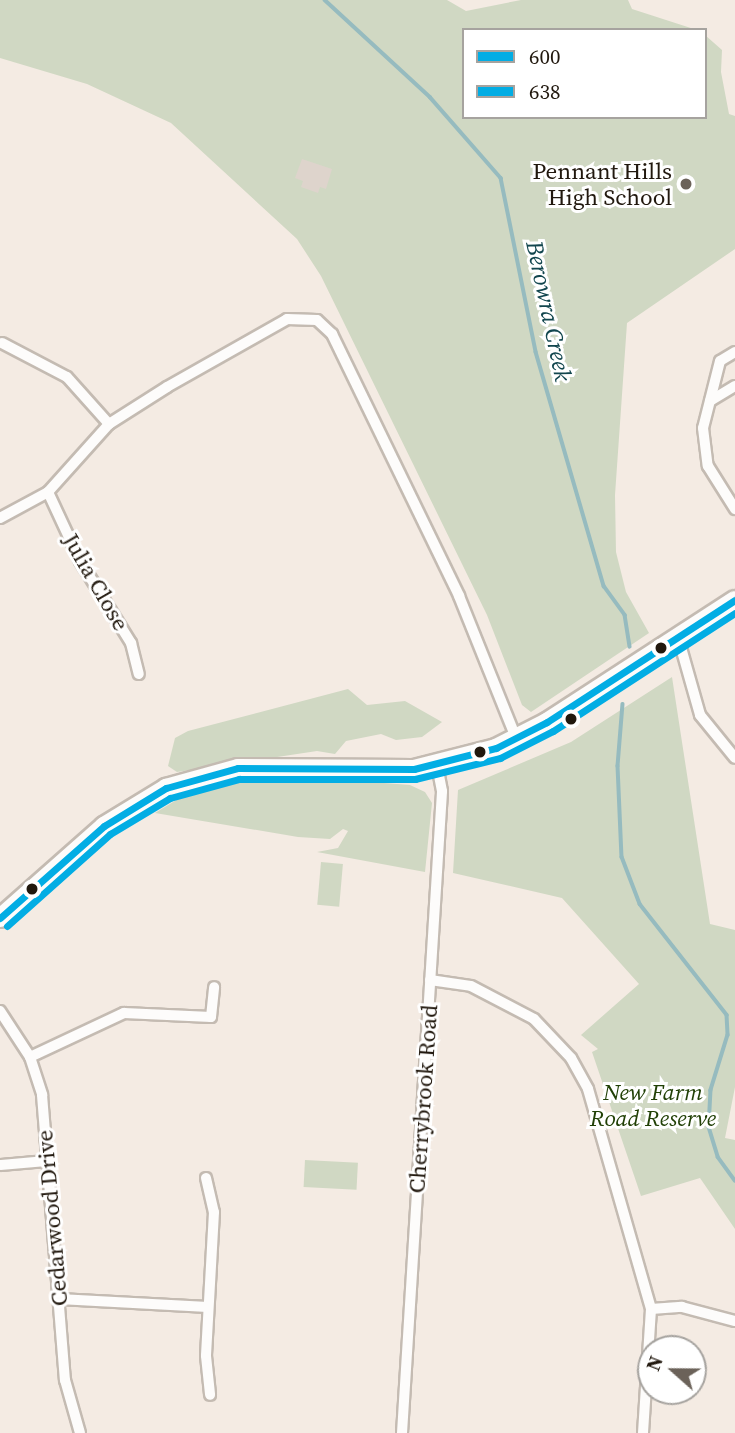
<!DOCTYPE html>
<html>
<head>
<meta charset="utf-8">
<style>
  body { margin:0 }
  #map { position:relative; width:735px; height:1433px; overflow:hidden; background:#f4ebe3; font-family:"Source Serif 4",serif }
  div>[style] { position:absolute }
  [style*='--x'] { left:calc(var(--x)*1px); top:calc(var(--y)*1px); width:calc(var(--w)*1px); rotate:calc(var(--a)*1deg) }
  .green>* { inset:0; background:#d0d8c3; transform-origin:0 0 }
  .stream>* { height:3.5px; margin:-1.75px; padding:0 1.75px; transform-origin:1.75px; border-radius:1.75px; background:#96bbbf }
  .building>* { inset:0; background:#ded4cc }
  .roads { filter:drop-shadow(2px 0 #c4bbb2) drop-shadow(-2px 0 #c4bbb2) drop-shadow(0 2px #c4bbb2) drop-shadow(0 -2px #c4bbb2) }
  .minor>* { height:10px; margin:-5px; padding:0 5px; transform-origin:5px; border-radius:5px; background:#fdfcfb }
  .primary>* { height:18px; margin:-9px; padding:0 9px; transform-origin:9px; border-radius:9px; background:#fdfcfb }
  .bus-1>* { height:7px; margin:-3.5px; padding:0 3.5px; transform-origin:3.5px; border-radius:3.5px; background:#02ade4 }
  .bus-2>* { height:7px; margin:-3.5px; padding:0 3.5px; transform-origin:3.5px; border-radius:3.5px; background:#02ade4 }
  .dots>* { width:19px; height:19px; translate:-50% -50%; box-sizing:border-box; border:4px solid #fff; border-radius:50% }
  span { translate:-50% -50%; white-space:nowrap; text-align:center; line-height:1.15; -webkit-text-stroke:6px #fff; paint-order:stroke }
  .poi-label { font-size:23px; color:#21180e }
  .right { translate:-100% -50%; text-align:right }
  .street-label { font-size:23px; color:#21180e }
  .park-label { font-size:23px; color:#214006; font-style:italic }
  .water-label { font-size:24px; color:#12464e; font-style:italic }
  .legend { position:absolute; left:462px; top:28px; width:245px; height:91px; box-sizing:border-box; background:#fff; border:2px solid #a6a39f; margin:0; padding:9px 12px; list-style:none; font-size:21px; color:#21180e }
  .legend li { display:flex; align-items:center; gap:14px; height:35px }
  .legend b { width:35px; border:2px solid #a6a39f }
  .north { position:absolute; left:637px; top:1335px; width:70px; height:70px; box-sizing:border-box; background:#fff; border:2px solid #a6a39f; border-radius:50%; rotate:291deg; font-size:19px; font-weight:700; line-height:28px; text-align:center; color:#21180e }
  .north::after { content:''; display:block; margin:auto; width:24px; height:32px; background:#6b6259; clip-path:polygon(50% 0,100% 100%,50% 72%,0 100%) }
</style>
</head>
<body>
<div id="map">
  <div class="green">
    <i style="clip-path:polygon(0 0,447px 0,466px 11px,521px 0,628px 0,632px 9px,697px 30px,464px 30px,464px 117px,705px 117px,705px 35px,722px 50px,721px 72px,729px 114px,735px 116px,735px 249px,627px 323px,615px 495px,616px 552px,626px 592px,649px 633px,531px 712px,522px 705px,487px 615px,321px 276px,297px 239px,171px 123px,87px 84px,0 58px)"></i>
    <i style="clip-path:polygon(672px 677px,710px 924px,735px 930px,735px 1087px,725px 1138px,735px 1140px,735px 1229px,700px 1178px,641px 1196px,592px 1052px,598px 1049px,581px 1035px,639px 984px,562px 898px,453px 873px,458px 790px,571px 742px)"></i>
    <i style="clip-path:polygon(348px 689px,367px 705px,405px 701px,442px 722px,422px 737px,396px 740px,381px 734px,346px 741px,335px 754px,317px 751px,177px 772px,168px 766px,175px 738px,188px 731px)"></i>
    <i style="clip-path:polygon(245px 781px,371px 782px,410px 785px,425px 792px,432px 803px,425px 872px,317px 852px,338px 848px,348px 831px,343px 829px,330px 839px,298px 837px,155px 813px,178px 799px)"></i>
    <i style="left:321px;top:862px;width:22px;height:43px;rotate:5deg"></i>
    <i style="left:305px;top:1160px;width:53px;height:27px;rotate:3deg"></i>
  </div>
  <div class="stream">
    <i style="--x:325;--y:0;--w:143;--a:42.7"></i>
    <i style="--x:430;--y:97;--w:108;--a:48.8"></i>
    <i style="--x:501;--y:178;--w:177;--a:78.6"></i>
    <i style="--x:536;--y:352;--w:244;--a:73.8"></i>
    <i style="--x:604;--y:586;--w:36;--a:54"></i>
    <i style="--x:625;--y:615;--w:32;--a:81"></i>
    <i style="--x:623;--y:704;--w:62;--a:94.6"></i>
    <i style="--x:618;--y:766;--w:91;--a:87.5"></i>
    <i style="--x:622;--y:857;--w:50;--a:69"></i>
    <i style="--x:640;--y:904;--w:141;--a:51.9"></i>
    <i style="--x:727;--y:1015;--w:20;--a:87"></i>
    <i style="--x:728;--y:1035;--w:58;--a:107.2"></i>
    <i style="--x:711;--y:1090;--w:37;--a:93"></i>
    <i style="--x:709;--y:1127;--w:31;--a:73"></i>
    <i style="--x:718;--y:1157;--w:29;--a:54"></i>
  </div>
  <div class="building">
    <i style="clip-path:polygon(302px 159px,332px 169px,326px 189px,320px 187px,318px 193px,301px 187px,303px 181px,295px 178px)"></i>
  </div>
  <div class="roads">
    <div class="minor">
      <i style="--x:2;--y:343;--w:73;--a:27.6"></i>
      <i style="--x:67;--y:377;--w:63;--a:48.2"></i>
      <i style="--x:735;--y:352;--w:17;--a:149"></i>
      <i style="--x:720;--y:361;--w:69;--a:104.2"></i>
      <i style="--x:703;--y:428;--w:38;--a:83"></i>
      <i style="--x:708;--y:466;--w:51;--a:57.9"></i>
      <i style="--x:710;--y:401;--w:29;--a:-31"></i>
      <i style="--x:48;--y:492;--w:76;--a:65.1"></i>
      <i style="--x:80;--y:561;--w:97;--a:58.1"></i>
      <i style="--x:131;--y:643;--w:32;--a:76"></i>
      <i style="--x:0;--y:518;--w:55;--a:-28.4"></i>
      <i style="--x:48;--y:492;--w:91;--a:-48.1"></i>
      <i style="--x:109;--y:424;--w:69;--a:-32.5"></i>
      <i style="--x:167;--y:387;--w:138;--a:-29.5"></i>
      <i style="--x:287;--y:319;--w:30;--a:2"></i>
      <i style="--x:317;--y:320;--w:21;--a:43"></i>
      <i style="--x:332;--y:334;--w:291;--a:64.1"></i>
      <i style="--x:459;--y:596;--w:153;--a:68.1"></i>
      <i style="--x:678;--y:637;--w:81;--a:74.2"></i>
      <i style="--x:700;--y:715;--w:55;--a:50.9"></i>
      <i style="--x:430;--y:980;--w:41;--a:8.3"></i>
      <i style="--x:471;--y:986;--w:71;--a:27.6"></i>
      <i style="--x:534;--y:1019;--w:54;--a:46.5"></i>
      <i style="--x:571;--y:1058;--w:35;--a:61"></i>
      <i style="--x:588;--y:1089;--w:229;--a:74"></i>
      <i style="--x:651;--y:1309;--w:124;--a:93.7"></i>
      <i style="--x:0;--y:1011;--w:55;--a:56.9"></i>
      <i style="--x:30;--y:1057;--w:40;--a:72"></i>
      <i style="--x:42;--y:1095;--w:286;--a:85.4"></i>
      <i style="--x:65;--y:1380;--w:55;--a:74.2"></i>
      <i style="--x:30;--y:1057;--w:104;--a:-25.1"></i>
      <i style="--x:124;--y:1013;--w:87;--a:2.6"></i>
      <i style="--x:211;--y:1017;--w:30;--a:-84"></i>
      <i style="--x:0;--y:1165;--w:47;--a:-4.9"></i>
      <i style="--x:206;--y:1178;--w:35;--a:77"></i>
      <i style="--x:214;--y:1212;--w:144;--a:93.2"></i>
      <i style="--x:206;--y:1356;--w:39;--a:84"></i>
      <i style="--x:59;--y:1299;--w:149;--a:3.1"></i>
      <i style="--x:651;--y:1309;--w:31;--a:-4"></i>
      <i style="--x:682;--y:1307;--w:55;--a:14.8"></i>
      <i style="--x:402;--y:1433;--w:643;--a:-86.43"></i>
      <i style="--x:442;--y:791;--w:26;--a:-101"></i>
    </div>
    <div class="primary">
      <i style="--x:0;--y:918;--w:139;--a:-41.5"></i>
      <i style="--x:104;--y:826;--w:73;--a:-31.5"></i>
      <i style="--x:166;--y:788;--w:75;--a:-15.5"></i>
      <i style="--x:238;--y:768;--w:176;--a:0.3"></i>
      <i style="--x:414;--y:769;--w:85;--a:-14.4"></i>
      <i style="--x:496;--y:748;--w:57;--a:-27"></i>
      <i style="--x:547;--y:722;--w:224;--a:-33"></i>
    </div>
  </div>
  <div class="bus-1">
    <i style="--x:0;--y:918;--w:139;--a:-41.5"></i>
    <i style="--x:104;--y:826;--w:73;--a:-31.5"></i>
    <i style="--x:166;--y:788;--w:75;--a:-15.5"></i>
    <i style="--x:238;--y:768;--w:176;--a:0.3"></i>
    <i style="--x:414;--y:769;--w:85;--a:-14.4"></i>
    <i style="--x:496;--y:748;--w:57;--a:-27"></i>
    <i style="--x:547;--y:722;--w:224;--a:-33"></i>
  </div>
  <div class="bus-2">
    <i style="--x:7;--y:926;--w:138;--a:-41.8"></i>
    <i style="--x:110;--y:834;--w:70;--a:-31"></i>
    <i style="--x:170;--y:798;--w:72;--a:-15.4"></i>
    <i style="--x:239;--y:779;--w:176;--a:0"></i>
    <i style="--x:415;--y:779;--w:88;--a:-13.9"></i>
    <i style="--x:500;--y:758;--w:59;--a:-27"></i>
    <i style="--x:553;--y:731;--w:217;--a:-33"></i>
  </div>
  <div class="dots">
    <i style="left:686px;top:184px;background:#6b6259"></i>
    <i style="left:661px;top:648px;background:#21180e"></i>
    <i style="left:571px;top:719px;background:#21180e"></i>
    <i style="left:480px;top:752px;background:#21180e"></i>
    <i style="left:32px;top:889px;background:#21180e"></i>
  </div>
  <div class="poi-label">
    <span class="right" style="left:672px;top:184px">Pennant Hills<br>High School</span>
  </div>
  <div class="street-label">
    <span style="left:96px;top:582px;rotate:60deg">Julia Close</span>
    <span style="left:423px;top:1099px;rotate:-86deg">Cherrybrook Road</span>
    <span style="left:52px;top:1218px;rotate:-95deg">Cedarwood Drive</span>
  </div>
  <div class="park-label">
    <span style="left:653px;top:1105px">New Farm<br>Road Reserve</span>
  </div>
  <div class="water-label">
    <span style="left:549px;top:311px;rotate:78deg">Berowra Creek</span>
  </div>
  <ul class="legend">
  <li><b style="height:9px;background:#02ade4"></b>600</li>
  <li><b style="height:9px;background:#02ade4"></b>638</li>
  </ul>
  <div class="north">N</div>
</div>
</body>
</html>
